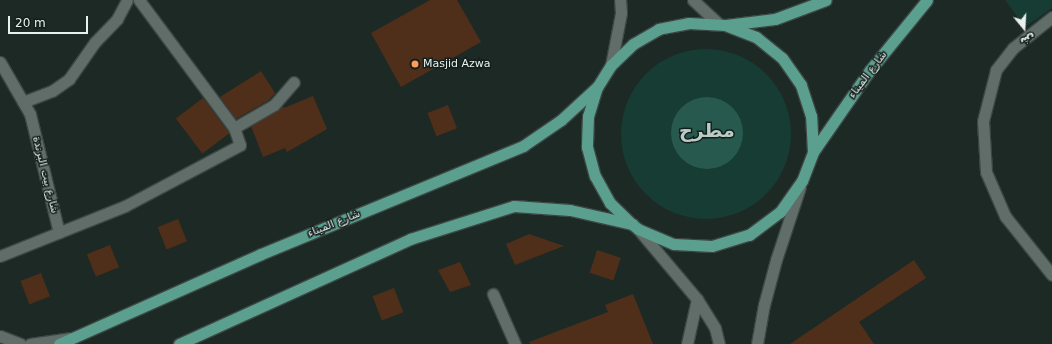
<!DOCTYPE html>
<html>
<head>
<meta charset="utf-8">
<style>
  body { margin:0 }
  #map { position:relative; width:1052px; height:344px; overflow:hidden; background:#1d2925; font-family:"DejaVu Sans",Vazirmatn,sans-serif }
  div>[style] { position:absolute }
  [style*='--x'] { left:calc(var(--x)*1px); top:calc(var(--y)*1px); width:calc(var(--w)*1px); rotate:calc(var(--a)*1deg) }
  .green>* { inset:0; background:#163c34 }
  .round { border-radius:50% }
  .water>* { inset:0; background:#28594e }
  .building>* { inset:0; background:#4f2f1a; transform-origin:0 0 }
  .roads { filter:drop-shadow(1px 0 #3c4744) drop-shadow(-1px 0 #3c4744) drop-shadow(0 1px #3c4744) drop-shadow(0 -1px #3c4744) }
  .minor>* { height:11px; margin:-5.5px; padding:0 5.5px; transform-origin:5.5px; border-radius:5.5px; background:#606d69 }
  .tertiary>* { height:11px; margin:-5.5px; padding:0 5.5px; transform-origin:5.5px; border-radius:5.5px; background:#606d69 }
  .primary>* { height:11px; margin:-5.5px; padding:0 5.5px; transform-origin:5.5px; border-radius:5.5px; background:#5b9f8f }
  .dots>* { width:11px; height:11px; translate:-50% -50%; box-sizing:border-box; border:2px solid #131f1c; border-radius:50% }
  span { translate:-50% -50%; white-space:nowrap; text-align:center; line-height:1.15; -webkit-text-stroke:3px #131f1c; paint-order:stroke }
  .poi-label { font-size:11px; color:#e9f1ee }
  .left { translate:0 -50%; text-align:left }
  .street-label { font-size:11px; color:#e9f1ee }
  .town-label { font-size:19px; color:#bbcbc6; font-weight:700 }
  .north { position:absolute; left:1004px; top:8px; width:40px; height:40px; -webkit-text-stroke:3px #131f1c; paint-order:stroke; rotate:162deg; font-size:11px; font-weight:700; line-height:16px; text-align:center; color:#e9f1ee }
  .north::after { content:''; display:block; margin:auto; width:14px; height:18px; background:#e9f1ee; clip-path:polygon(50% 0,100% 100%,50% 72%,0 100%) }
  .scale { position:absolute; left:8px; top:16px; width:80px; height:18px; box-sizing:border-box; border:2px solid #e9f1ee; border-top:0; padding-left:5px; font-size:12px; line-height:14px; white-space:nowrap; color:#e9f1ee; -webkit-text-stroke:3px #131f1c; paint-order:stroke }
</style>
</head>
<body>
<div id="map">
  <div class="green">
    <i style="clip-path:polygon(1005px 0,1052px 0,1052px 8px,1025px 27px)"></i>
    <i class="round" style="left:621px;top:49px;width:170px;height:170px"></i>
  </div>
  <div class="water">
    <i class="round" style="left:671px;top:97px;width:72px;height:72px"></i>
  </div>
  <div class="building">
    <i style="clip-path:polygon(430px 0,457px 0,481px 42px,401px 87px,371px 33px)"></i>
    <i style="clip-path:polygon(261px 71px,275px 93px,269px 100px,236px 119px,220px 97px)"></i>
    <i style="clip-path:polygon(313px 96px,327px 129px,287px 152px,285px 148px,263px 157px,251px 126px,277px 111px,283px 106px,284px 108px)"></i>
    <i style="left:203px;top:98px;width:44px;height:34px;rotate:53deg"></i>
    <i style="left:448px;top:105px;width:25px;height:22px;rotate:69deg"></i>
    <i style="left:178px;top:219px;width:24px;height:22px;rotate:68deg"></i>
    <i style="clip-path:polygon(529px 234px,564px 246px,515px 265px,506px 244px)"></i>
    <i style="left:110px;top:245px;width:24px;height:25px;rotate:68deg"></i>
    <i style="left:597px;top:250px;width:25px;height:24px;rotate:18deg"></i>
    <i style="clip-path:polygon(914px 260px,926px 278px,859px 322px,874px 344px,790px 344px)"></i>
    <i style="clip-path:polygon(460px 262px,471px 285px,450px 292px,438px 270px)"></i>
    <i style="left:41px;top:273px;width:25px;height:22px;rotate:69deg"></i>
    <i style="left:394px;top:288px;width:26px;height:23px;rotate:69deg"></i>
    <i style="clip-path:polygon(633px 294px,653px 344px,530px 344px,529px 342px,608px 312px,605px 305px)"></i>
  </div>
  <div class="roads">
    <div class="minor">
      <i style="--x:139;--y:0;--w:159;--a:53.4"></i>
      <i style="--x:693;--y:0;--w:35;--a:43"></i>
      <i style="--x:1052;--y:17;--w:50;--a:141.5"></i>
      <i style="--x:1013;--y:48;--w:28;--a:128"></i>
      <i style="--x:996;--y:70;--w:53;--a:104.3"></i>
      <i style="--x:983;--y:121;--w:51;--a:86.6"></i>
      <i style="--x:986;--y:172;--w:48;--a:66.6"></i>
      <i style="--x:1005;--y:216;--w:75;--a:51.5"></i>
      <i style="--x:0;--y:62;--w:60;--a:60"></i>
      <i style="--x:30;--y:114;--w:122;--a:76.3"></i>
      <i style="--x:611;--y:65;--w:53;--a:-79.1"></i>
      <i style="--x:621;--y:13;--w:13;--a:-94"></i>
      <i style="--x:23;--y:102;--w:31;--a:-21"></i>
      <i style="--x:52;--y:91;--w:21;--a:-35"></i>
      <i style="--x:69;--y:79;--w:45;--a:-54.9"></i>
      <i style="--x:95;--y:42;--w:32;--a:-46"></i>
      <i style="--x:117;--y:19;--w:21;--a:-62"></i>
      <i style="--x:0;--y:256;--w:135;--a:-21.8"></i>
      <i style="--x:125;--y:206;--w:130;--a:-27.9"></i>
      <i style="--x:240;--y:145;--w:18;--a:-109"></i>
      <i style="--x:234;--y:128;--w:46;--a:-29.9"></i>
      <i style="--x:274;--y:105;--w:30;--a:-49"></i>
      <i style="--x:493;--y:294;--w:55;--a:66.3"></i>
      <i style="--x:0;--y:336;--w:22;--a:21"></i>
      <i style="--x:30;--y:344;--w:40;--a:-8.5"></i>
      <i style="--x:687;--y:344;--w:46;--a:-77.5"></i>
    </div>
    <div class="tertiary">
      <i style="--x:638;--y:229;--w:92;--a:49.9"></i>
      <i style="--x:697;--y:299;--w:34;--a:58"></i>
      <i style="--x:715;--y:328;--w:16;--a:76"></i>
      <i style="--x:757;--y:344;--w:40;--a:-80"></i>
      <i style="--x:764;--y:305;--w:47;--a:-75.1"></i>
      <i style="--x:776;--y:260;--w:77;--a:-71.8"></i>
    </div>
    <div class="primary">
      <i style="--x:726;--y:25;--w:49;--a:-7"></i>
      <i style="--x:775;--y:19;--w:54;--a:-20.4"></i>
      <i style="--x:813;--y:152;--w:100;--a:-55.2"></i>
      <i style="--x:870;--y:70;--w:90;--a:-50.8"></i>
      <i style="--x:59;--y:344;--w:221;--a:-24"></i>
      <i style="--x:261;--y:254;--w:283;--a:-22.4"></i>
      <i style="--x:523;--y:146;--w:46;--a:-34.4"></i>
      <i style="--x:561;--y:120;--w:49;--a:-42.5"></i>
      <i style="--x:179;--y:344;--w:254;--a:-24.4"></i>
      <i style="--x:410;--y:239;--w:109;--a:-17.6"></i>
      <i style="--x:514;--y:206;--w:56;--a:4.1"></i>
      <i style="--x:570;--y:210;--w:64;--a:12.7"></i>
      <i style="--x:632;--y:224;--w:8;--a:40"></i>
      <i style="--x:638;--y:229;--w:39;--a:23"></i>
      <i style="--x:674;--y:244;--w:38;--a:3"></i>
      <i style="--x:712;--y:246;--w:39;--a:-17"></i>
      <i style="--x:749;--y:235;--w:39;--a:-37"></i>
      <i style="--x:780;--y:212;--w:38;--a:-55"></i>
      <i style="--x:802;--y:181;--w:31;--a:-69"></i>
      <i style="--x:813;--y:152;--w:36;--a:-93"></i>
      <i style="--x:811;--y:116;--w:33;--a:-108"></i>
      <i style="--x:801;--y:85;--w:33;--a:-125"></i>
      <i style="--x:782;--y:58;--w:33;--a:-141"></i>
      <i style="--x:756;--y:37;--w:33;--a:-159"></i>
      <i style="--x:725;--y:25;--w:36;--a:-177"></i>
      <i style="--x:689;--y:23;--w:31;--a:169"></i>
      <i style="--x:659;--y:29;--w:30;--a:150"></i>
      <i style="--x:633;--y:44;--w:30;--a:136"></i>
      <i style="--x:611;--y:65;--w:26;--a:122"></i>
      <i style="--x:597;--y:87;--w:30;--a:107"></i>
      <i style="--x:588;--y:116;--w:31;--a:92"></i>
      <i style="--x:587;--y:147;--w:30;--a:75"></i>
      <i style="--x:595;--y:176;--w:31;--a:61"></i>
      <i style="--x:610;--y:203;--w:30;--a:44"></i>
    </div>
  </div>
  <div class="dots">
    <i style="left:415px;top:64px;background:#fe9b59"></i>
  </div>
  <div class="poi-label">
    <span class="left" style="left:423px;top:64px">Masjid Azwa</span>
  </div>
  <div class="street-label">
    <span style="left:868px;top:75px;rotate:-53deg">شارع الميناء</span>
    <span style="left:45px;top:175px;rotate:76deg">شارع بيت البرندة</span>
    <span style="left:334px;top:224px;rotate:-22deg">شارع الميناء</span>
  </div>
  <div class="town-label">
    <span style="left:707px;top:131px">مطرح</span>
  </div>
  <div class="north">ش</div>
  <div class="scale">20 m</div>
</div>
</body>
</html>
